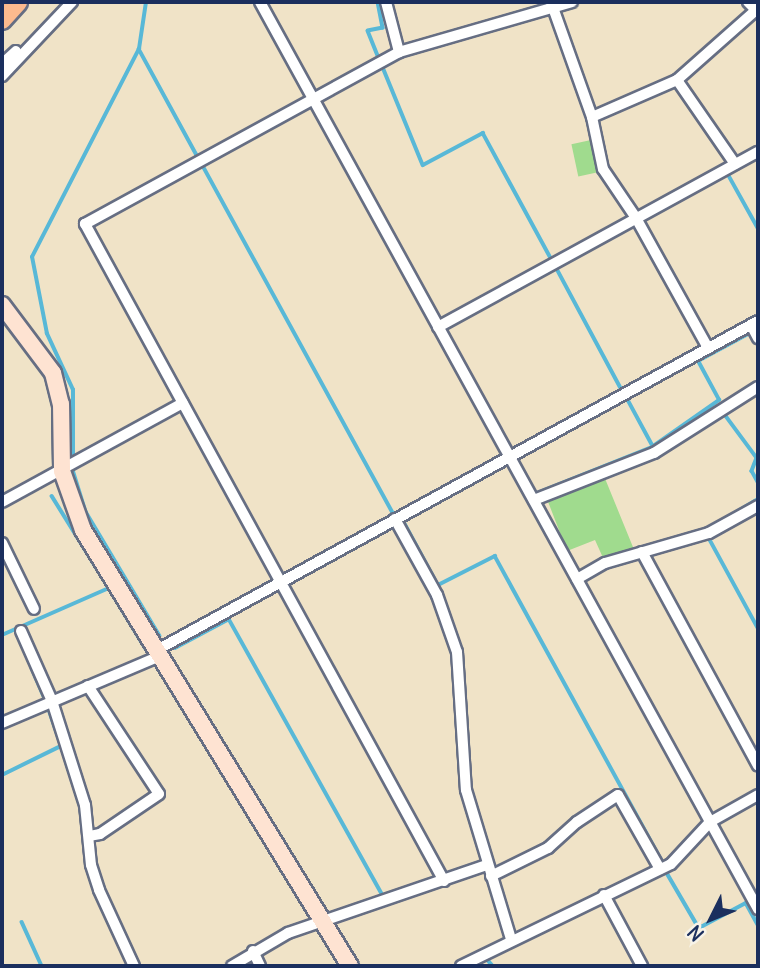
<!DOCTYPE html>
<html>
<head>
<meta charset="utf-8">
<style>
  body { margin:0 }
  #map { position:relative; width:760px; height:968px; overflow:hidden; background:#f0e3c7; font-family:Delius,sans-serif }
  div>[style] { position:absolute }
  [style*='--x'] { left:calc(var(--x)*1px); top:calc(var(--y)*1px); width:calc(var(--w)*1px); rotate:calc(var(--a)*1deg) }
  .green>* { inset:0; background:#a0db8e; transform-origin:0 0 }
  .stream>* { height:3.5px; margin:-1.75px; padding:0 1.75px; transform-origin:1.75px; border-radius:1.75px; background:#58b8d7 }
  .roads { filter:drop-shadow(2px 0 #666e83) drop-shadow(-2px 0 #666e83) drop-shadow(0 2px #666e83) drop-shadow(0 -2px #666e83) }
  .street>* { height:10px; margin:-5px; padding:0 5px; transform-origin:5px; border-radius:5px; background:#fff }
  .secondary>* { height:16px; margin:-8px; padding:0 8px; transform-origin:8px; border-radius:8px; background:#fee3d2 }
  .primary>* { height:18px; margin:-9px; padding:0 9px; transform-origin:9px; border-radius:9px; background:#fcba8e }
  span { translate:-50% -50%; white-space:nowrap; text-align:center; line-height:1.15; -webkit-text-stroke:7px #f7f3e8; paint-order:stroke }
  .frame { position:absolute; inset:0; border:4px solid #1b2f5e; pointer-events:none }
  .north { position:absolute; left:676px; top:884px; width:70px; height:70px; -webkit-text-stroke:5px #f7f3e8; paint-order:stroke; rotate:227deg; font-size:19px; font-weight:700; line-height:28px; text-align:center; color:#1b2f5e }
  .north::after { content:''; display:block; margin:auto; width:24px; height:32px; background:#1b2f5e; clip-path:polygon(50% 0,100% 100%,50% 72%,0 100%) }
</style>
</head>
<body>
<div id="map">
  <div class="green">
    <i style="left:591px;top:140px;width:33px;height:20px;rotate:78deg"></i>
    <i style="clip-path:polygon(604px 476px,635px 552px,604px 560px,595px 540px,567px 551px,547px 499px)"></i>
  </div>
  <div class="stream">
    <i style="--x:378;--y:2;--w:26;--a:79"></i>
    <i style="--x:383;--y:28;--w:15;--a:169"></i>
    <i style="--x:368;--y:31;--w:29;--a:68"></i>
    <i style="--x:139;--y:49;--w:123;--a:61.4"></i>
    <i style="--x:382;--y:65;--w:108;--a:67.7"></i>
    <i style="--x:423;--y:165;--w:68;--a:-28.1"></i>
    <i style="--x:483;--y:133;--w:145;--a:61.5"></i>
    <i style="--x:202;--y:164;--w:399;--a:61.3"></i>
    <i style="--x:728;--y:174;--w:62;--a:60.9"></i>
    <i style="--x:556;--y:267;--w:140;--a:61.8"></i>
    <i style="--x:627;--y:398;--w:55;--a:61.6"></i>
    <i style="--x:723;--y:412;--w:57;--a:53.5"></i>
    <i style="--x:757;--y:458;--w:14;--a:111"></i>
    <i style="--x:752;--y:471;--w:13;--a:61"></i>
    <i style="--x:73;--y:460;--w:70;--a:-90"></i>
    <i style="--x:73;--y:390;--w:62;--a:-114.9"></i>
    <i style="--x:47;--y:334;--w:78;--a:-101"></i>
    <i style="--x:32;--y:257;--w:234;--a:-62.8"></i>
    <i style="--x:139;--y:49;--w:48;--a:-81.5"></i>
    <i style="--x:73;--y:470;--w:44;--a:72.8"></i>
    <i style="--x:86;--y:512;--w:144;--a:59.2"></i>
    <i style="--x:537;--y:493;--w:124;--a:-21.8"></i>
    <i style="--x:652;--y:447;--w:82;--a:-35"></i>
    <i style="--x:719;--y:400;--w:44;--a:-118.3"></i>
    <i style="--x:698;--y:361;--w:59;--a:-28.3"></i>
    <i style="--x:52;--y:496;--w:108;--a:58.2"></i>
    <i style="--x:404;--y:522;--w:72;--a:61.6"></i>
    <i style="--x:438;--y:585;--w:64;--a:-27"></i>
    <i style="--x:495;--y:556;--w:348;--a:61.3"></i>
    <i style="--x:705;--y:531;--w:62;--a:-31.1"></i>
    <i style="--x:709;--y:538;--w:102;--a:61.4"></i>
    <i style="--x:2;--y:635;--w:117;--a:-23.7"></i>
    <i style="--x:109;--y:588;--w:71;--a:58.8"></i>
    <i style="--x:175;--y:648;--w:61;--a:-28.2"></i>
    <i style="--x:229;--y:619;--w:317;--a:60.9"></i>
    <i style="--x:158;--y:667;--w:68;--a:58.9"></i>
    <i style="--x:32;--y:668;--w:33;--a:67"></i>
    <i style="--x:2;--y:775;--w:66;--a:-26.2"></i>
    <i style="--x:61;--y:746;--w:40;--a:-108.9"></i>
    <i style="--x:667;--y:873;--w:64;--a:59.8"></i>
    <i style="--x:699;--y:928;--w:53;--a:-28"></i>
    <i style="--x:746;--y:903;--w:25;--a:61"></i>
    <i style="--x:22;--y:922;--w:48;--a:65.6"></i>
    <i style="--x:486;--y:958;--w:11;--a:49"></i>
  </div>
  <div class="roads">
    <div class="street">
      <i style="--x:260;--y:2;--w:1035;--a:61.23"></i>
      <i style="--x:386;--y:2;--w:52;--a:75.4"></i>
      <i style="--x:551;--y:2;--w:122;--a:70.4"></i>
      <i style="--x:592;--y:117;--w:53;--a:78.1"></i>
      <i style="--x:603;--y:169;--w:59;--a:56"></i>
      <i style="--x:636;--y:218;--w:149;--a:61"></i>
      <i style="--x:748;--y:2;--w:14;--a:45"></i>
      <i style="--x:2;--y:64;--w:19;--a:-43"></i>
      <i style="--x:2;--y:76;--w:102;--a:-46.6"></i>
      <i style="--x:677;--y:80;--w:102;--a:55.4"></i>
      <i style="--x:592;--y:117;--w:93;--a:-23.5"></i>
      <i style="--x:677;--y:80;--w:106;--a:-41.5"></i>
      <i style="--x:751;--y:325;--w:15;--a:62"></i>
      <i style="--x:438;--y:327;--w:365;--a:-28.7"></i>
      <i style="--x:534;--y:500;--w:129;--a:-21.4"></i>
      <i style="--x:654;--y:453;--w:123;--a:-32.4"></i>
      <i style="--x:2;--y:502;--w:206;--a:-28.7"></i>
      <i style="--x:395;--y:519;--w:87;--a:61.1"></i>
      <i style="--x:437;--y:595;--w:60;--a:70.7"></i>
      <i style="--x:457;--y:652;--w:138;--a:86.3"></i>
      <i style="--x:466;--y:790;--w:156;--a:73.2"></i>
      <i style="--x:2;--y:543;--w:73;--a:64.1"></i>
      <i style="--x:642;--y:552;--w:243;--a:61.5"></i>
      <i style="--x:577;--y:579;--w:32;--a:-30"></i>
      <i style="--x:605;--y:563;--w:108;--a:-16.1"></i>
      <i style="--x:709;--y:533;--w:56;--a:-28.9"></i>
      <i style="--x:21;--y:631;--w:77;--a:66.1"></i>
      <i style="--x:52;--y:701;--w:109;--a:72.4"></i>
      <i style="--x:85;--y:805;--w:60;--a:84.3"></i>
      <i style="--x:91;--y:865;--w:26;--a:72"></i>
      <i style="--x:99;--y:890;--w:84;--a:65.3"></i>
      <i style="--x:157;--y:650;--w:685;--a:-28.7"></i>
      <i style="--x:88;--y:686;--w:129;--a:56.7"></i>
      <i style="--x:159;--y:794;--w:71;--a:145.9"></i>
      <i style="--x:100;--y:834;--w:10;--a:169"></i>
      <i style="--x:2;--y:723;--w:172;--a:-23"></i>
      <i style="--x:491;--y:876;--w:64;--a:-26.2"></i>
      <i style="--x:548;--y:848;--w:39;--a:-42"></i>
      <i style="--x:577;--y:822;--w:49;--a:-33.4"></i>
      <i style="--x:618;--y:795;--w:85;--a:60.4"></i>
      <i style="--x:444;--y:881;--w:749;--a:-118.65"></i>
      <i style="--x:85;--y:224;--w:358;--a:-28.7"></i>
      <i style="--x:399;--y:52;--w:180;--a:-16.1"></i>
      <i style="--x:604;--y:895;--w:81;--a:61.8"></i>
      <i style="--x:253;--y:951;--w:17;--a:65"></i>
      <i style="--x:232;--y:966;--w:65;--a:-30.5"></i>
      <i style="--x:288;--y:933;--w:210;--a:-18.9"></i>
      <i style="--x:461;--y:966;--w:233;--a:-25.9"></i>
      <i style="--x:671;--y:864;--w:57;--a:-47.1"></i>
      <i style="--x:710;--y:822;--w:55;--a:-29.4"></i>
    </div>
    <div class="secondary">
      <i style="--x:2;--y:305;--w:85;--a:53.1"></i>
      <i style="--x:53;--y:373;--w:32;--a:76"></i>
      <i style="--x:61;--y:404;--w:67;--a:89.1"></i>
      <i style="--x:62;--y:471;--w:63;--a:70.4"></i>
      <i style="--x:83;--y:530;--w:511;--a:58.52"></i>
    </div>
    <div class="primary">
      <i style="--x:2;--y:20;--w:24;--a:-48"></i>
    </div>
  </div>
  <div class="frame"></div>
  <div class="north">N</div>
</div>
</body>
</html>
